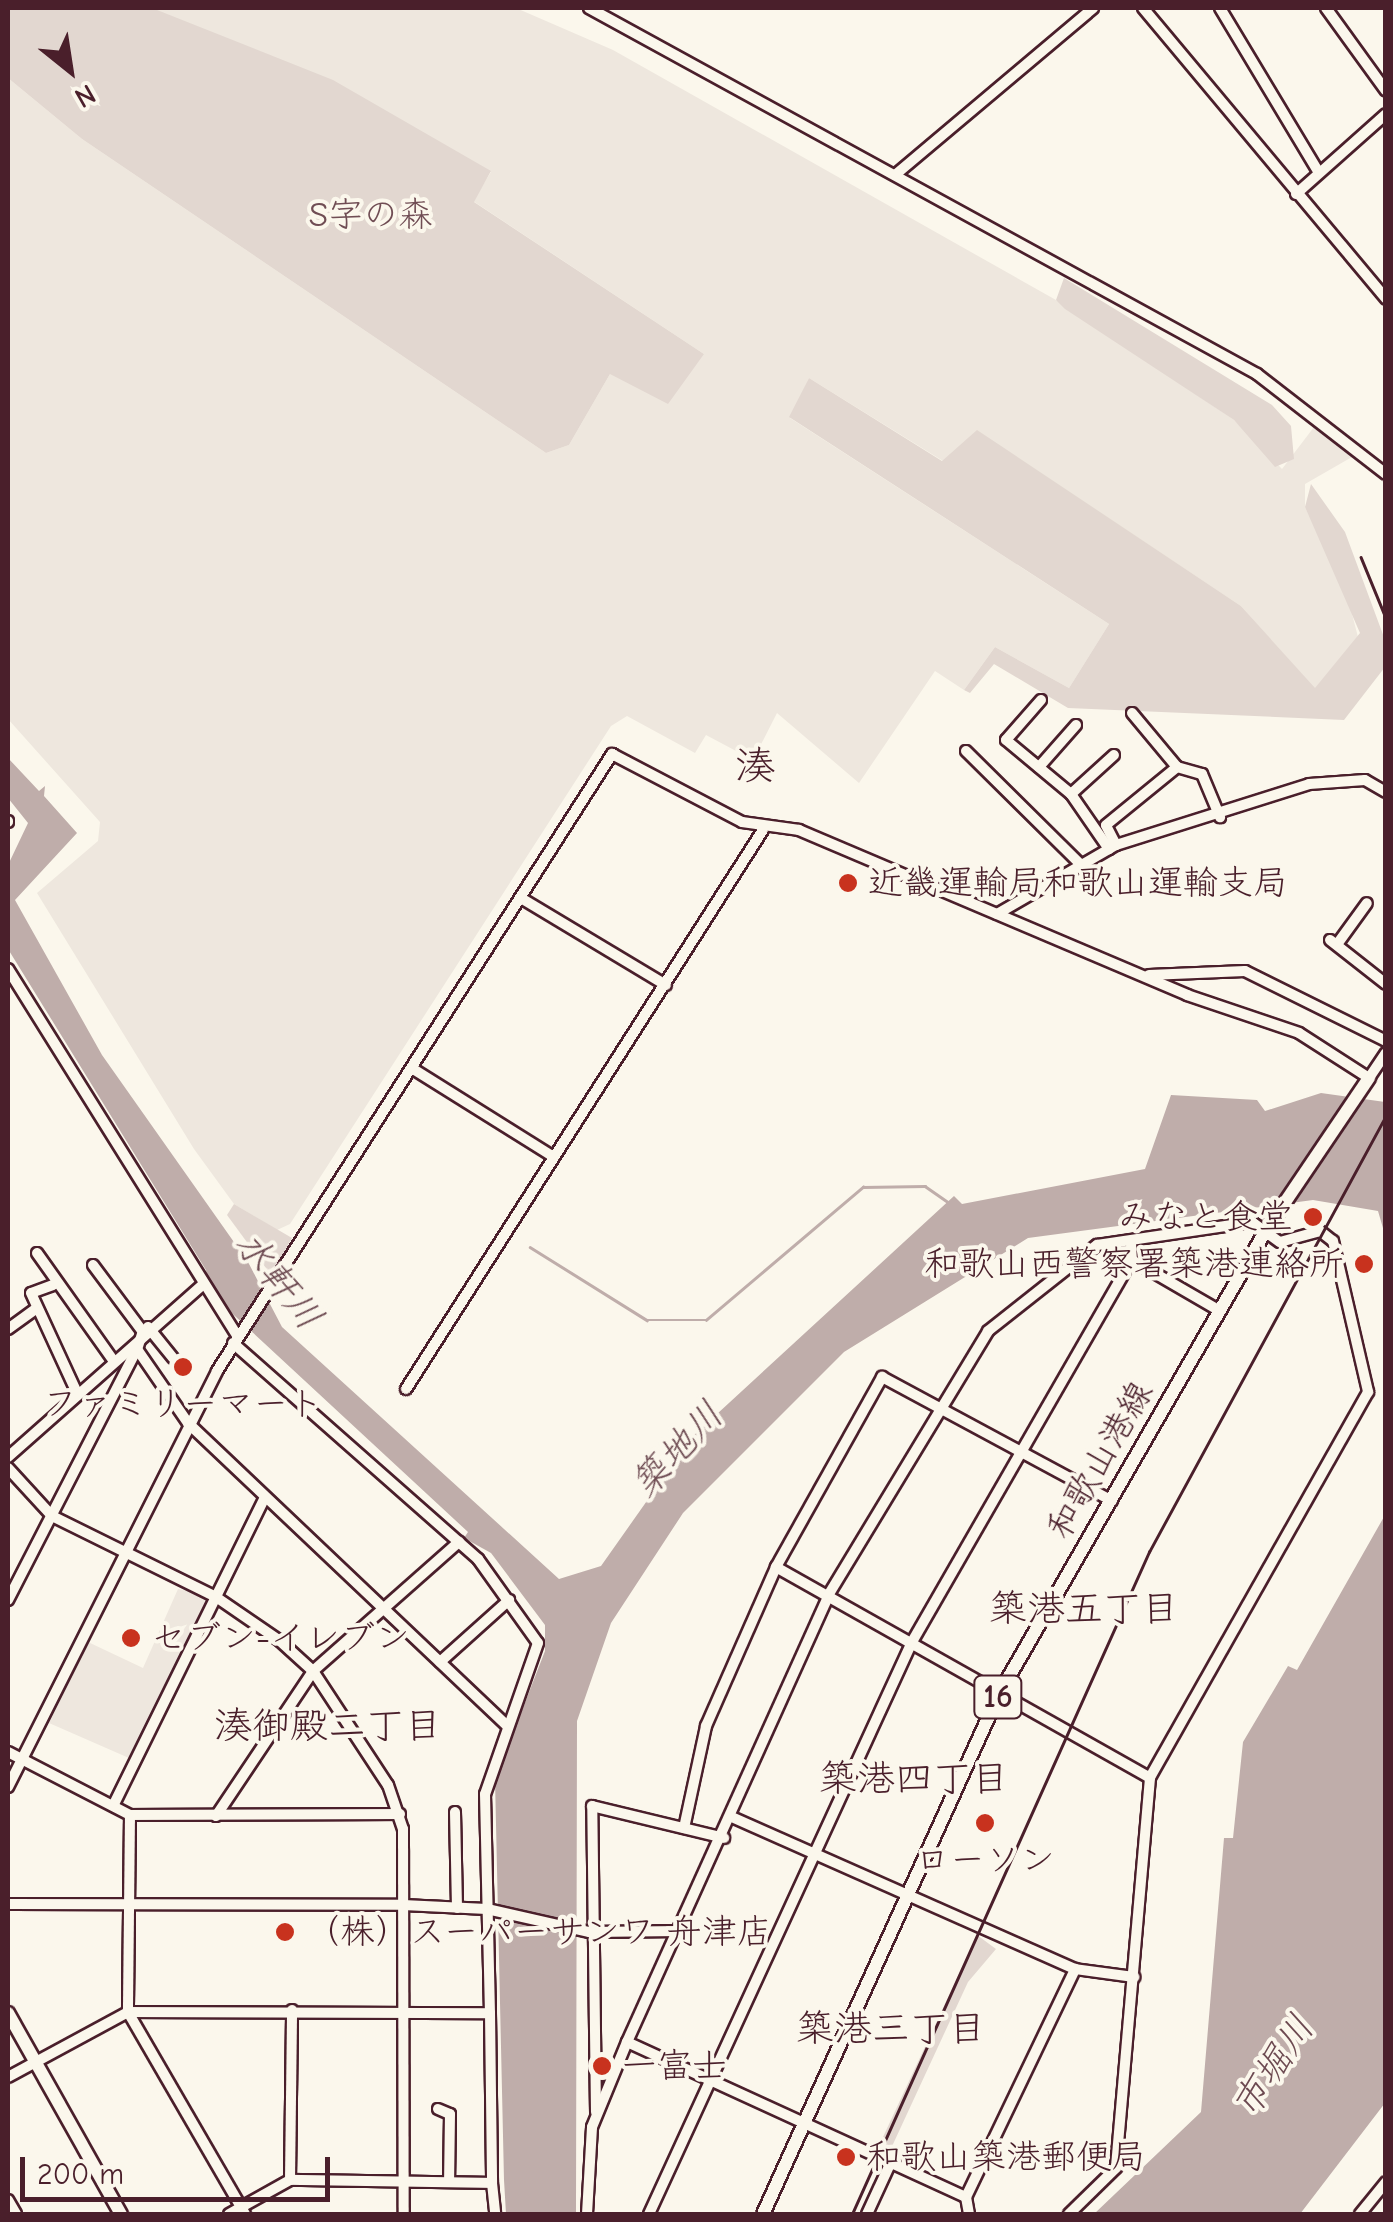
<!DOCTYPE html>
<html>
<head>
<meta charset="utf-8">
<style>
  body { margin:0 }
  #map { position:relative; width:1393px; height:2222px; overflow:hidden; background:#fbf7ec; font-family:"Comic Neue","Klee One",sans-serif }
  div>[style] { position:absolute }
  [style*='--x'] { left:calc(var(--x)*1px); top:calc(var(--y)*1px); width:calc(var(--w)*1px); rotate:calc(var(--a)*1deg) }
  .built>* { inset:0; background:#eee7de }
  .green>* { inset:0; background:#e2d7d0 }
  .water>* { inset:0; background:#bfadaa }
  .stream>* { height:2.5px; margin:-1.25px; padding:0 1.25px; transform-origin:1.25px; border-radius:1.25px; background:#bfadaa }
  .roads { filter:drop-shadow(2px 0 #4a1f2b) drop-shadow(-2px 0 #4a1f2b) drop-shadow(0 2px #4a1f2b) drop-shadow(0 -2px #4a1f2b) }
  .minor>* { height:10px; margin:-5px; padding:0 5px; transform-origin:5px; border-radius:5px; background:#fbf7ec }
  .major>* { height:12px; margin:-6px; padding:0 6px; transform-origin:6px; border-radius:6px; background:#fbf7ec }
  .rail>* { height:2.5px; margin:-1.25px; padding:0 1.25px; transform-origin:1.25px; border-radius:1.25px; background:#4a1f2b }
  .dots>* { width:28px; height:28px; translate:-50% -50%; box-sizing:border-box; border:5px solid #fbf7ec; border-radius:50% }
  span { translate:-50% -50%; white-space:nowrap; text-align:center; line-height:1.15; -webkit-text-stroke:8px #fbf7ec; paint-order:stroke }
  .shield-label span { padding:2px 8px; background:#fbf7ec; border:2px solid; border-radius:8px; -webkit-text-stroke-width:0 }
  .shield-label { font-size:32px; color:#4a1f2b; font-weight:700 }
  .park-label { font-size:35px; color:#704d54 }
  .poi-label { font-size:35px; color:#4a1f2b }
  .left { translate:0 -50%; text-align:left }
  .right { translate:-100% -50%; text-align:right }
  .street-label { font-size:35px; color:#4a1f2b }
  .water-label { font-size:38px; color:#6d4a51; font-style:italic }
  .neighbourhood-label { font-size:38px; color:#4a1f2b }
  .quarter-label { font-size:40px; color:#4a1f2b }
  .frame { position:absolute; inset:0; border:10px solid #4a1f2b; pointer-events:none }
  .north { position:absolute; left:20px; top:20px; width:100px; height:100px; -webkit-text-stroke:8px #fbf7ec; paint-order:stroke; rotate:150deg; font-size:28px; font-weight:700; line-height:40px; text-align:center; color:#4a1f2b }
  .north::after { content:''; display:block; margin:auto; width:35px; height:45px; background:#4a1f2b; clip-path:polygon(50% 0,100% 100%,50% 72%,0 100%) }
  .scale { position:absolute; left:20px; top:2157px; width:310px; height:45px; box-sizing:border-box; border:5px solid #4a1f2b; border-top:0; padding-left:12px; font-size:30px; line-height:35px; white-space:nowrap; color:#4a1f2b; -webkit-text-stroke:8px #fbf7ec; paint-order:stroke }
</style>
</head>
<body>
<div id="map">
  <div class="built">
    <i style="clip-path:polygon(147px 8px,516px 8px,613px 50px,1056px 300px,1234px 420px,1282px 469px,1314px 427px,1352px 457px,1305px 484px,1305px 507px,1344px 583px,1359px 641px,1315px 689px,1241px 606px,977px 431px,943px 461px,809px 378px,790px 418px,1109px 624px,1069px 688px,995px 647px,964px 690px,935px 671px,859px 783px,777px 713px,753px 760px,706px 735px,695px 753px,627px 716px,611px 726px,290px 1224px,277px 1230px,234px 1204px,194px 1149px,37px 893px,98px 841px,100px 822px,8px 719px,8px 78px,82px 139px,546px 453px,569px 445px,610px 374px,704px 354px,473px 201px,491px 172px)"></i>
    <i style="clip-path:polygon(178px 1589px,216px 1597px,129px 1758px,49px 1723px,88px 1642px,143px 1668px)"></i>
  </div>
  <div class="green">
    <i style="clip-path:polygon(8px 8px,152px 8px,333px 80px,491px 171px,474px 202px,704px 354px,668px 404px,610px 374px,569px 445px,546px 453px,82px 139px,8px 78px)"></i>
    <i style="clip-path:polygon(1064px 278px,1272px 405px,1291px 426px,1294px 459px,1275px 467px,1234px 420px,1065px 309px,1056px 300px)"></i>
    <i style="clip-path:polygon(809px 378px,942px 461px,977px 430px,1241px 606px,1315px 688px,1360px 633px,1305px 507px,1311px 484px,1345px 532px,1385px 640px,1385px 667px,1344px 720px,1068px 708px,994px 664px,970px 693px,964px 690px,995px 647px,1069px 688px,1109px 624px,789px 417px)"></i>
    <i style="clip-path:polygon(234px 1204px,292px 1238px,271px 1275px,227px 1215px)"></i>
    <i style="clip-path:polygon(977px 1935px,996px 1949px,968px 1982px,888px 2155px,877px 2150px)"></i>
  </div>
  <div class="water">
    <i style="clip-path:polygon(8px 758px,39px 791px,45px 786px,44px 796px,77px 833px,15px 900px,102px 1055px,248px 1262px,282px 1327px,559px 1579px,601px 1566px,692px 1437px,954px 1196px,962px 1204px,1145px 1169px,1171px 1095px,1257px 1100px,1265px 1111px,1321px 1093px,1385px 1102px,1385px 1235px,1378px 1211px,1313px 1200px,1028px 1238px,844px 1352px,683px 1513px,611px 1623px,577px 1721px,576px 2214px,506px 2214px,504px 2180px,495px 1780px,545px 1651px,545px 1625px,491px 1553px,464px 1538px,468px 1532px,209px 1292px,206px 1270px,8px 949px,8px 865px,28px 823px,8px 798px)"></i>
    <i style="clip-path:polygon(1385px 1515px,1385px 2103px,1300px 2214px,1094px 2214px,1201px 2112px,1224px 1838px,1233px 1838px,1243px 1742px,1288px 1666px,1297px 1670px)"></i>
  </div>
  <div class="stream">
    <i style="--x:530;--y:1247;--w:138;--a:32"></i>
    <i style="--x:647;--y:1320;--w:59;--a:0"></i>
    <i style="--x:706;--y:1320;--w:206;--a:-40.3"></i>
    <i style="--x:863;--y:1187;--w:62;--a:-0.9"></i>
    <i style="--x:925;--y:1186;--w:28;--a:35"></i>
  </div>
  <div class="roads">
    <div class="minor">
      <i style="--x:589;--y:8;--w:762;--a:28.72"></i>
      <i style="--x:1257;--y:374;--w:163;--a:37.8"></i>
      <i style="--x:1143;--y:8;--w:379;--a:50.1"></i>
      <i style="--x:1220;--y:8;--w:192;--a:59"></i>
      <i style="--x:1326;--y:8;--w:102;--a:54.1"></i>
      <i style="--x:895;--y:175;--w:259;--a:-40.1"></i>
      <i style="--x:1296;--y:194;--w:120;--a:-41.6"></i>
      <i style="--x:1041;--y:700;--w:53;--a:131.2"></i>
      <i style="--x:1006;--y:740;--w:85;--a:39.7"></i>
      <i style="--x:1071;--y:794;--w:67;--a:55.4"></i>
      <i style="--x:1132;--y:713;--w:70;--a:50.2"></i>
      <i style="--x:1177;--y:767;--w:26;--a:16"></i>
      <i style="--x:1202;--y:774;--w:47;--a:67.3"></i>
      <i style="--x:966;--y:751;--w:161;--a:44.7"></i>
      <i style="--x:1039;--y:767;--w:56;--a:-48.6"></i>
      <i style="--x:1071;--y:794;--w:58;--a:-42.2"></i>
      <i style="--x:8;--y:821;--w:1;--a:90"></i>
      <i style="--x:1116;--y:845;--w:22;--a:-117"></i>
      <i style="--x:1106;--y:825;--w:92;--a:-39.2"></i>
      <i style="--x:521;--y:898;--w:169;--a:31"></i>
      <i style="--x:997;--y:914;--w:138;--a:-30.1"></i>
      <i style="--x:1116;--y:845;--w:202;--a:-17.5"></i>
      <i style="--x:1309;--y:784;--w:56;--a:-4.1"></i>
      <i style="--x:1365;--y:780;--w:24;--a:30"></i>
      <i style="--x:1330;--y:940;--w:71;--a:38.2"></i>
      <i style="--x:1338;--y:943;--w:49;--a:-54.1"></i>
      <i style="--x:8;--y:969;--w:433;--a:58"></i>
      <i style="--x:1149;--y:975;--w:96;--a:-2.4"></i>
      <i style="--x:1245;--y:971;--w:157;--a:26.4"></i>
      <i style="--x:413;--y:1069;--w:166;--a:32"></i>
      <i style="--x:1131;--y:1243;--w:17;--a:87"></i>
      <i style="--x:1132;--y:1260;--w:102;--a:30.1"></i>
      <i style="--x:37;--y:1253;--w:131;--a:54.6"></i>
      <i style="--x:93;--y:1265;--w:84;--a:53.3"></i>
      <i style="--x:53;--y:1285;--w:23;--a:160"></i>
      <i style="--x:31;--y:1293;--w:110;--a:65.3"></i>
      <i style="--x:148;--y:1327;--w:40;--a:51"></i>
      <i style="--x:8;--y:1329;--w:36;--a:-36"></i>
      <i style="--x:142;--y:1334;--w:16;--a:108"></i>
      <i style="--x:137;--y:1349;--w:90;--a:55.4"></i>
      <i style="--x:188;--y:1423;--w:439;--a:43.5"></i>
      <i style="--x:233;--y:1343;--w:327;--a:41.4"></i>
      <i style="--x:478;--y:1559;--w:103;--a:54.5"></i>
      <i style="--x:538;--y:1643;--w:160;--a:109.3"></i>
      <i style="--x:485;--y:1794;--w:219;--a:88.7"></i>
      <i style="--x:406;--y:1389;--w:663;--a:-57.44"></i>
      <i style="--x:8;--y:1457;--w:258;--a:-41.5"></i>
      <i style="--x:8;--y:1468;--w:65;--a:47.5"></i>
      <i style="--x:52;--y:1516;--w:183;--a:26.3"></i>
      <i style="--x:216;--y:1597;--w:78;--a:34.5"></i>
      <i style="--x:280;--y:1641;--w:45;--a:42.3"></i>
      <i style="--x:313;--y:1671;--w:136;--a:56.7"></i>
      <i style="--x:388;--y:1785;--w:46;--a:71.2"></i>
      <i style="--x:403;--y:1829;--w:385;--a:89.9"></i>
      <i style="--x:776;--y:1567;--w:429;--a:29.4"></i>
      <i style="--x:8;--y:1600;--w:282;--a:-62.8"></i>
      <i style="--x:440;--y:1662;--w:93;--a:-41.9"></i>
      <i style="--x:8;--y:1752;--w:137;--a:27.3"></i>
      <i style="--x:130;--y:1815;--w:270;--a:-0.2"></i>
      <i style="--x:8;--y:1787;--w:466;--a:-63.3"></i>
      <i style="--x:217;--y:1371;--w:733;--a:-57.37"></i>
      <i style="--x:612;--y:754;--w:147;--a:27.6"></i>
      <i style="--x:742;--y:822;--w:58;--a:8"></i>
      <i style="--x:799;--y:830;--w:422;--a:23"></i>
      <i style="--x:1187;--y:995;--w:118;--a:18.7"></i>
      <i style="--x:1299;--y:1033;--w:83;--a:32.7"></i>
      <i style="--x:1369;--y:1078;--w:30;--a:-56"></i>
      <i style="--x:114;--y:1804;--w:342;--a:-63.8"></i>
      <i style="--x:455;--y:1812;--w:96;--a:88.8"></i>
      <i style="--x:130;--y:1815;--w:197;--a:90.6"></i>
      <i style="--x:128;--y:2012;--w:233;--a:59.9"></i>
      <i style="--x:216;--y:1816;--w:174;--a:-56.2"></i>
      <i style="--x:313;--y:1671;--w:195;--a:-41.5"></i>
      <i style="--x:734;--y:1818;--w:373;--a:23.9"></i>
      <i style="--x:1075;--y:1969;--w:60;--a:7.7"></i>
      <i style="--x:684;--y:1828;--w:104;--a:-77.8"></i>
      <i style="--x:706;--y:1726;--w:174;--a:-66.2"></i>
      <i style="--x:776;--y:1567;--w:218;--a:-60.8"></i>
      <i style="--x:882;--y:1377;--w:261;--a:28.3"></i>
      <i style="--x:8;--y:1904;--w:395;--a:0.1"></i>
      <i style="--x:403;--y:1905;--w:84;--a:2.7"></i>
      <i style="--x:487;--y:1909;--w:105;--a:12.7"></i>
      <i style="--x:589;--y:1932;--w:92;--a:-0.6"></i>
      <i style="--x:627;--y:2042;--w:491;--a:-65.7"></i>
      <i style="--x:829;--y:1594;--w:307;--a:-58.8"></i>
      <i style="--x:988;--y:1331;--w:139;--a:-38.3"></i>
      <i style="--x:1097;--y:1245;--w:157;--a:-8.4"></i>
      <i style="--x:1252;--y:1222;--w:34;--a:36"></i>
      <i style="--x:1280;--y:1242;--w:41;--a:-15.4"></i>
      <i style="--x:1320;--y:1231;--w:16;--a:38"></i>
      <i style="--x:1333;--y:1241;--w:155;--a:76.9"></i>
      <i style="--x:1368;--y:1392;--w:443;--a:119.5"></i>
      <i style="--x:1150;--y:1778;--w:391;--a:95"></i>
      <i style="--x:1116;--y:2168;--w:66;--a:135.6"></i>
      <i style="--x:8;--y:2077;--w:136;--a:-28.4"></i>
      <i style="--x:128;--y:2012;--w:362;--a:0.2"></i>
      <i style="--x:490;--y:2013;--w:170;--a:89.3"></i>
      <i style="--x:492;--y:2183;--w:202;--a:-179.1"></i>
      <i style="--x:438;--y:2109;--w:13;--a:23"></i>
      <i style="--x:450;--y:2114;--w:68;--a:90.8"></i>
      <i style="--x:596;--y:2112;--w:306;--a:-90.7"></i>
      <i style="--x:592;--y:1806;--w:136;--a:13.6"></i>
      <i style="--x:492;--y:2183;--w:31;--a:84"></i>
      <i style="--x:8;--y:2200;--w:16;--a:60"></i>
      <i style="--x:229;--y:2214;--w:70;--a:-29.1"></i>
      <i style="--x:290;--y:2180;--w:170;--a:-89.3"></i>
      <i style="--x:587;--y:2214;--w:87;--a:-86.7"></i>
      <i style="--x:592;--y:2127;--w:92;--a:-67.6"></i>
      <i style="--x:627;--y:2042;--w:373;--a:24.6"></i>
      <i style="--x:649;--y:2214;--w:630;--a:-65.31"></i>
      <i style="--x:912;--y:1642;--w:441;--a:-60.1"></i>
      <i style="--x:867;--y:2214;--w:57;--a:-65.2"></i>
      <i style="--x:969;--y:2214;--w:17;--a:-100"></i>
      <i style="--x:966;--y:2197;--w:253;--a:-64.4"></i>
      <i style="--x:1360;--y:2214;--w:41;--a:-50.9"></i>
    </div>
    <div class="major">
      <i style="--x:8;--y:2013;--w:231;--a:60.7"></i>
      <i style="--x:763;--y:2214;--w:571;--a:-65.59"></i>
      <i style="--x:999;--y:1694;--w:533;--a:-60.07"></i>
      <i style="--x:1265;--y:1232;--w:186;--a:-56"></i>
    </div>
  </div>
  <div class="rail">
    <i style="--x:1361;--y:557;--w:66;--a:67.7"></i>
    <i style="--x:852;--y:2214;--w:726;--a:-65.84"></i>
    <i style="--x:1149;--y:1552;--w:497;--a:-61.5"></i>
  </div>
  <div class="dots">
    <i style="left:848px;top:883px;background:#c8321e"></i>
    <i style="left:1313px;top:1217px;background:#c8321e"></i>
    <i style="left:1364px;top:1264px;background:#c8321e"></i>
    <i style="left:183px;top:1367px;background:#c8321e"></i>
    <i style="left:131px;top:1638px;background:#c8321e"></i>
    <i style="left:985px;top:1823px;background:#c8321e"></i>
    <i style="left:285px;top:1932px;background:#c8321e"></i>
    <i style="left:602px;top:2066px;background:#c8321e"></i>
    <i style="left:846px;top:2157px;background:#c8321e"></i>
  </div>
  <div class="shield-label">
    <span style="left:998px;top:1697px">16</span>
  </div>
  <div class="park-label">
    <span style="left:371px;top:215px">S字の森</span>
  </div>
  <div class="poi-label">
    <span class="left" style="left:868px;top:883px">近畿運輸局和歌山運輸支局</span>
    <span class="right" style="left:1293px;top:1217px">みなと食堂</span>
    <span class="right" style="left:1344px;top:1264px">和歌山西警察署築港連絡所</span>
    <span style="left:183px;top:1404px">ファミリーマート</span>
    <span class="left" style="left:151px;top:1638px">セブン-イレブン</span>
    <span style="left:985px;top:1860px">ローソン</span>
    <span class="left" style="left:305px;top:1932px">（株）スーパーサンワ 舟津店</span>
    <span class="left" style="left:622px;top:2066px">一富士</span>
    <span class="left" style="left:866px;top:2157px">和歌山築港郵便局</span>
  </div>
  <div class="street-label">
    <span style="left:1100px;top:1460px;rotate:-60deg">和歌山港線</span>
  </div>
  <div class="water-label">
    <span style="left:278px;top:1281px;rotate:51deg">水軒川</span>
    <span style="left:678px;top:1450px;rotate:-47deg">築地川</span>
    <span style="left:1274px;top:2067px;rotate:-56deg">市堀川</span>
  </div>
  <div class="neighbourhood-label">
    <span style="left:1084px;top:1610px">築港五丁目</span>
    <span style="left:328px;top:1727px">湊御殿二丁目</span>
    <span style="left:914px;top:1780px">築港四丁目</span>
    <span style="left:891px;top:2030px">築港三丁目</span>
  </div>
  <div class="quarter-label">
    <span style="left:755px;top:766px">湊</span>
  </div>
  <div class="frame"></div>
  <div class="north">N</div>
  <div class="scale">200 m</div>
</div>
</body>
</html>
